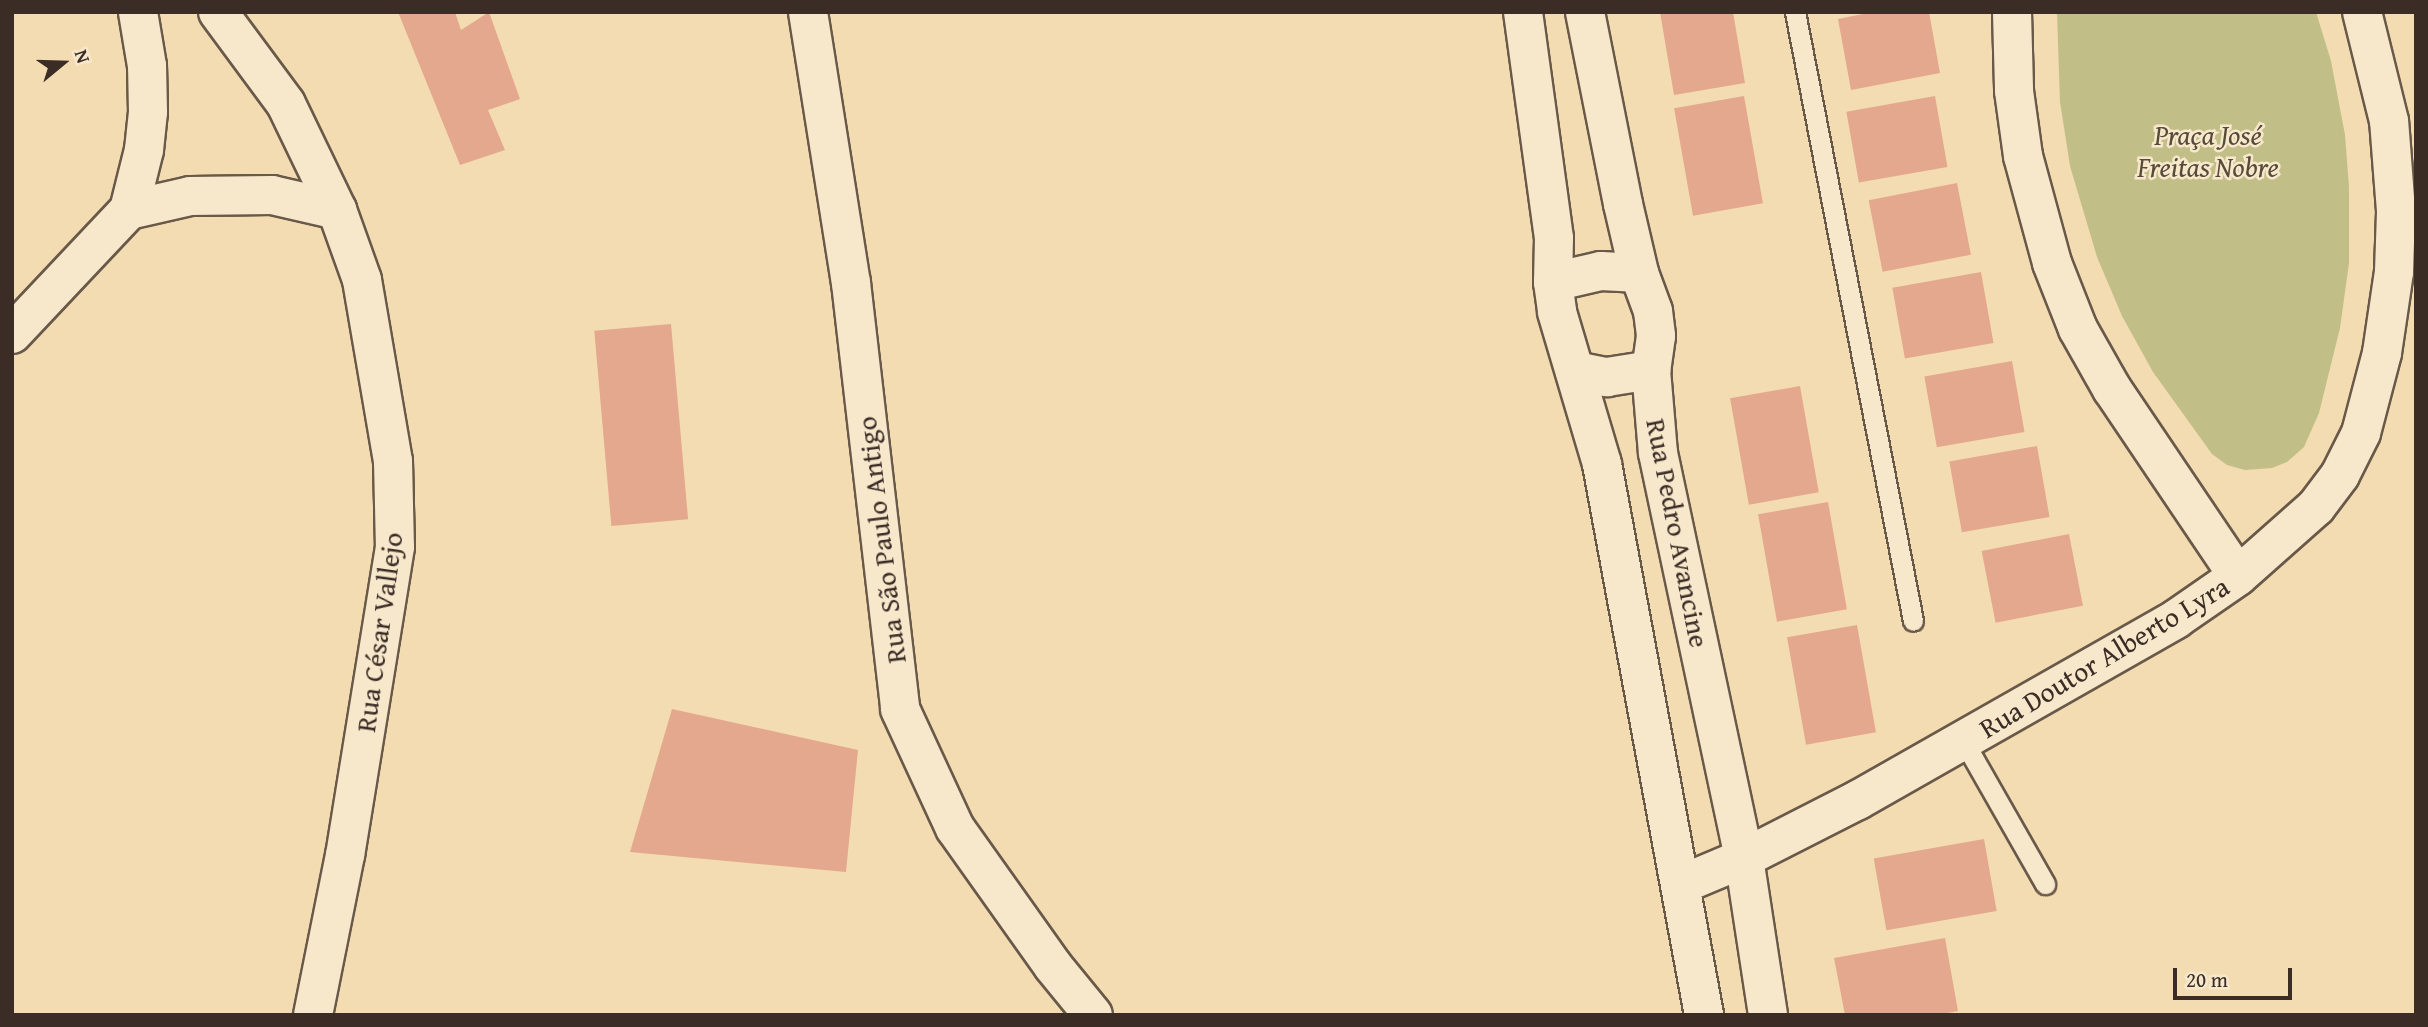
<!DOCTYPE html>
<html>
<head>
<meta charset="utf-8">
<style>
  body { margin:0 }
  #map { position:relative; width:2428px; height:1027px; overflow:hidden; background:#f3dcb1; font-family:"Gentium Book Plus",serif }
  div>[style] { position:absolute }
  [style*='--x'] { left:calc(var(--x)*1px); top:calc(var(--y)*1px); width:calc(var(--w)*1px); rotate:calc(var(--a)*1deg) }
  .green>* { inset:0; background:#c2be87 }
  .building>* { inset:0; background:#e4a88e; transform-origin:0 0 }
  .roads { filter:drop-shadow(2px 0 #695949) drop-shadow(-2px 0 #695949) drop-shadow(0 2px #695949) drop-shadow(0 -2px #695949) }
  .lane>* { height:19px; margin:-9.5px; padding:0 9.5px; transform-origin:9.5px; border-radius:9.5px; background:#f7e8cc }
  .street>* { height:38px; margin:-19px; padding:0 19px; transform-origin:19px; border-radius:19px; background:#f7e8cc }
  span { translate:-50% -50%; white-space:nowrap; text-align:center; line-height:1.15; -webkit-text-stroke:5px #f7e8cc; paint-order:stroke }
  .park-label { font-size:28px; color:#564a39; font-style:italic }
  .street-label { font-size:28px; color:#3b2d26 }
  .frame { position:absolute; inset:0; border:14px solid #3b2d26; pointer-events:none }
  .north { position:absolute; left:28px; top:28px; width:70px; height:70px; -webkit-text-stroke:5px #f7e8cc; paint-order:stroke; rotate:71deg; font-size:19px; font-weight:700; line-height:28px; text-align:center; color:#3b2d26 }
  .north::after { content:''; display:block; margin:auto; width:24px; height:32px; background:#3b2d26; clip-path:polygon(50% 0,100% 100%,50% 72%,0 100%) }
  .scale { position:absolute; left:2173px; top:968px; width:119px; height:32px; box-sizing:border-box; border:4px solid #3b2d26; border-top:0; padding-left:9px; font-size:21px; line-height:24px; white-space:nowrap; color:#3b2d26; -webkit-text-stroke:5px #f7e8cc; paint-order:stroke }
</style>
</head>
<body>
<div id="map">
  <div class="green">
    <i style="clip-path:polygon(2057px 12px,2316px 12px,2331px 61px,2345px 135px,2349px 187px,2349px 263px,2340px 328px,2319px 413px,2304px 447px,2287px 462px,2272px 468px,2245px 470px,2227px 465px,2212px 454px,2153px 372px,2122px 316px,2097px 257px,2070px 166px,2060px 102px)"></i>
  </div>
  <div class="building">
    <i style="clip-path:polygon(398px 12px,455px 12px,461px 30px,489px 12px,520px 99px,488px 110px,505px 150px,460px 165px)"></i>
    <i style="clip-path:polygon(1660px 12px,1733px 12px,1745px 83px,1674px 95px)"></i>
    <i style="clip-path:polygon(1873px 12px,1929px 12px,1940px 73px,1851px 90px,1838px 19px)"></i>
    <i style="left:1744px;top:96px;width:109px;height:71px;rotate:80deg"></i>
    <i style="left:1935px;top:96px;width:72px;height:90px;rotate:80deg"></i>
    <i style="left:1957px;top:183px;width:73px;height:90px;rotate:79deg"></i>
    <i style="left:1981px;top:272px;width:72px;height:90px;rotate:80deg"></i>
    <i style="left:671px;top:324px;width:196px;height:77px;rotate:85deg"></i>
    <i style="left:2012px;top:361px;width:72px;height:89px;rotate:80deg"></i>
    <i style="left:1800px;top:386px;width:108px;height:71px;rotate:80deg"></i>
    <i style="left:2037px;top:446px;width:72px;height:89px;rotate:80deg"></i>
    <i style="left:1828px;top:502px;width:109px;height:71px;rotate:80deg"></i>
    <i style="left:2069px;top:534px;width:73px;height:89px;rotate:79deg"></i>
    <i style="left:1857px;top:625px;width:109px;height:71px;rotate:80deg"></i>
    <i style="clip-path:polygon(672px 709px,858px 750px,846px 872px,630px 852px)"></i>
    <i style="left:1984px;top:839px;width:73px;height:112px;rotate:80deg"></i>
    <i style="clip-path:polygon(1945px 938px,1958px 1011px,1937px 1015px,1845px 1015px,1834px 958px)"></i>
  </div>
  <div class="roads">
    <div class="lane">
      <i style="--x:1795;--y:12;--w:620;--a:79.03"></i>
      <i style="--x:1963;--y:740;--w:166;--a:60.3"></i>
    </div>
    <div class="street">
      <i style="--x:218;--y:12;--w:114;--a:53.5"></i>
      <i style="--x:286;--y:104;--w:118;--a:64.3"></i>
      <i style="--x:337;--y:210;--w:74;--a:70.3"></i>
      <i style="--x:362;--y:280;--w:184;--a:80.3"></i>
      <i style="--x:393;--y:461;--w:86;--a:88.7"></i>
      <i style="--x:395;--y:547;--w:312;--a:99.2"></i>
      <i style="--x:345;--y:855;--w:163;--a:101.3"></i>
      <i style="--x:808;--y:12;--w:274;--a:81"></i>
      <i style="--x:851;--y:283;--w:429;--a:83.4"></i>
      <i style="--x:900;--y:709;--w:131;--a:65.2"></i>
      <i style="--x:955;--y:828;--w:169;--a:54.6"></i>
      <i style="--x:1053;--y:966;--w:63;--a:50.8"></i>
      <i style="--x:1523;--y:12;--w:228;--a:82.2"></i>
      <i style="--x:1554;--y:238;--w:44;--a:91.3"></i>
      <i style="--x:1553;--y:282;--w:30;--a:82"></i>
      <i style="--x:1557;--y:312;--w:159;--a:73.5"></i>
      <i style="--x:1602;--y:464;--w:560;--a:79.51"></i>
      <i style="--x:1585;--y:12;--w:196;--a:78.8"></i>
      <i style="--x:1623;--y:204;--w:71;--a:76.9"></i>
      <i style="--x:1639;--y:273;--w:40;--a:69.8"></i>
      <i style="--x:1653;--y:311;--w:25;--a:83"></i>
      <i style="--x:1656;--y:336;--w:34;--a:98"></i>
      <i style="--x:1651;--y:370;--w:83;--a:85.2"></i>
      <i style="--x:1658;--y:453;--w:414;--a:78"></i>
      <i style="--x:1744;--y:858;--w:159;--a:81.3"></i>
      <i style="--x:2012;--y:12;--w:79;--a:88.5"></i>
      <i style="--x:2014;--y:91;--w:66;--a:82.1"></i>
      <i style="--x:2023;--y:156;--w:111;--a:74.8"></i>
      <i style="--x:2052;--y:263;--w:71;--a:68.5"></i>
      <i style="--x:2078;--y:329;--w:69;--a:60.5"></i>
      <i style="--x:2112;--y:389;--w:225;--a:56"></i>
      <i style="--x:129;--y:210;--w:63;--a:-12.9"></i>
      <i style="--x:190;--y:196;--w:82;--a:-0.7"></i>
      <i style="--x:272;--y:195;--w:67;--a:13"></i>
      <i style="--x:1553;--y:282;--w:49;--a:-12.9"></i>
      <i style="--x:1601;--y:271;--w:38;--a:3"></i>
      <i style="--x:12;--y:334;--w:170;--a:-46.7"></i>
      <i style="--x:129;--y:210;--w:62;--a:-76"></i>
      <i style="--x:144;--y:150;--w:38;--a:-84"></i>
      <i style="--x:148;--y:112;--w:46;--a:-91.2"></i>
      <i style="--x:147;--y:66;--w:55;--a:-99.5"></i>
      <i style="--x:1575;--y:371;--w:33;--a:11"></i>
      <i style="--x:1607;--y:377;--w:45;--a:-9"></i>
      <i style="--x:1680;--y:885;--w:69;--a:-22.9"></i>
      <i style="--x:1744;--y:858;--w:128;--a:-27"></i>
      <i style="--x:1858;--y:800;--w:366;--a:-29.6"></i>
      <i style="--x:2176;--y:619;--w:75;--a:-34.7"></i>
      <i style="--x:2238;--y:576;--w:104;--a:-41.5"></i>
      <i style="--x:2316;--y:507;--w:40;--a:-53"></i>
      <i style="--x:2340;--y:475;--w:47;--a:-63.4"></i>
      <i style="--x:2361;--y:433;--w:83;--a:-75.3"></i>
      <i style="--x:2382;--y:353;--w:82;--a:-81.6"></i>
      <i style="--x:2394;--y:272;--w:61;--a:-88.1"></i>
      <i style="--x:2396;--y:211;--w:90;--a:-94.4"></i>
      <i style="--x:2389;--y:121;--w:112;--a:-103.9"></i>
    </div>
  </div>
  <div class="park-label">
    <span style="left:2208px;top:151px">Praça José<br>Freitas Nobre</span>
  </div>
  <div class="street-label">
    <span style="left:1678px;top:533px;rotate:79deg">Rua Pedro Avancine</span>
    <span style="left:881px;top:540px;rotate:-97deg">Rua São Paulo Antigo</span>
    <span style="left:379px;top:632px;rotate:-82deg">Rua César Vallejo</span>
    <span style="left:2104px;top:657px;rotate:-31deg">Rua Doutor Alberto Lyra</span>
  </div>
  <div class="frame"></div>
  <div class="north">N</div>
  <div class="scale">20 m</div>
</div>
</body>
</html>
